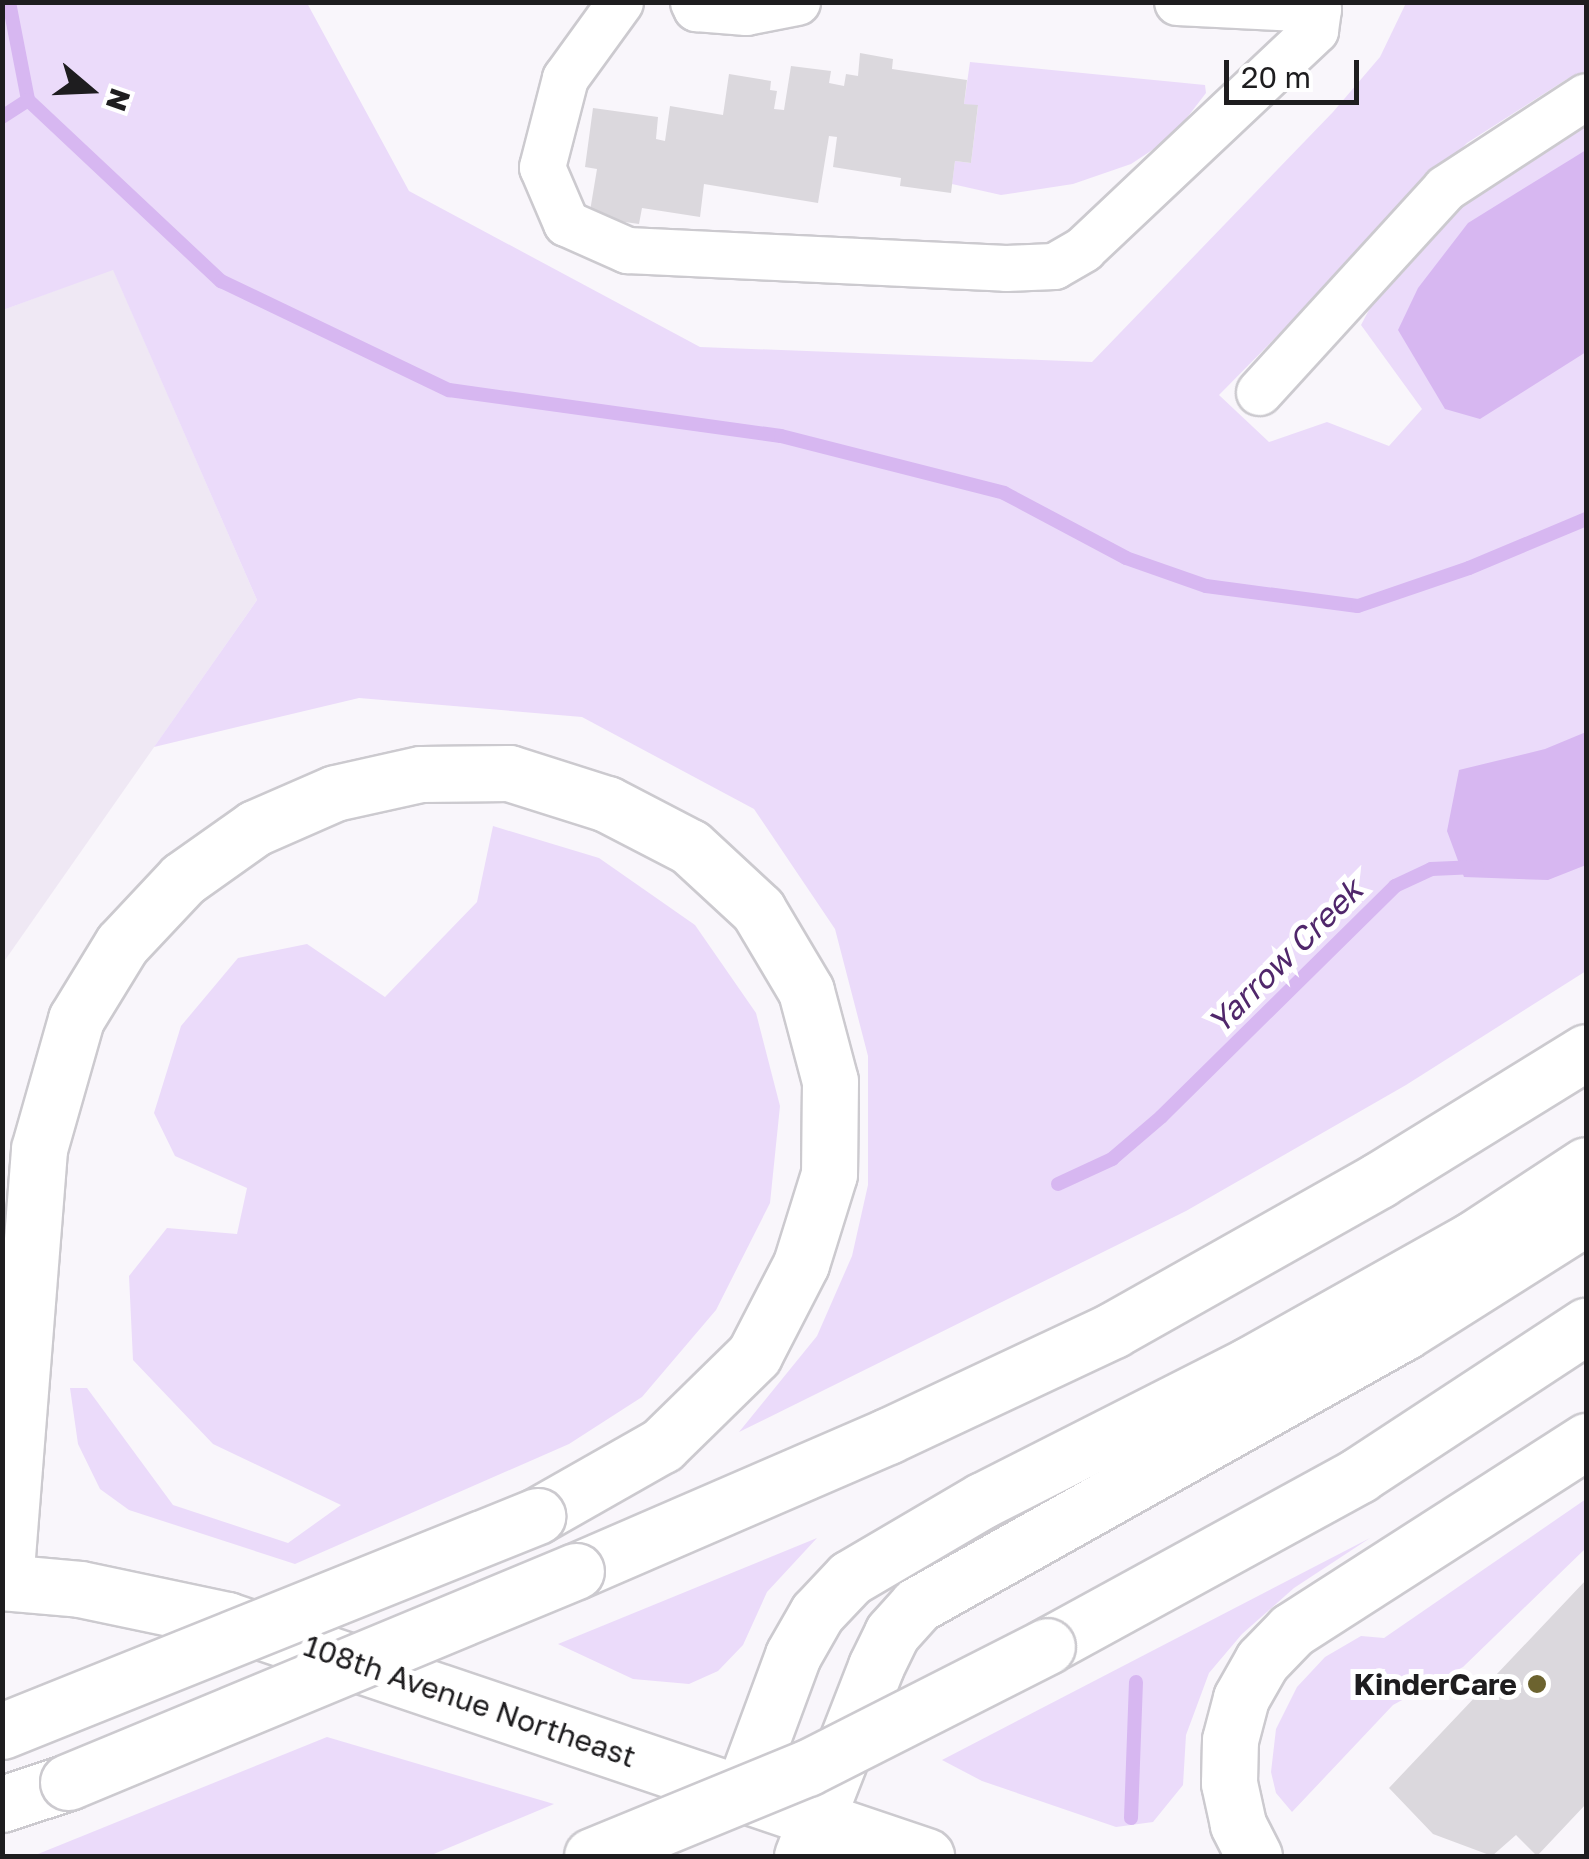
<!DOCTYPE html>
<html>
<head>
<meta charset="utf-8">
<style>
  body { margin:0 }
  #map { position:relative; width:1589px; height:1859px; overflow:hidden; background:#f9f6fb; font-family:"Golos Text",sans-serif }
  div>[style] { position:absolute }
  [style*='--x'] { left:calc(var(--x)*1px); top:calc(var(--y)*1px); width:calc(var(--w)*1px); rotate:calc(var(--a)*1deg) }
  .built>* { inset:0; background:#efe8f4 }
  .green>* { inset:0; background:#ebdbfa }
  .water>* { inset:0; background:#d7b7f1 }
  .stream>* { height:14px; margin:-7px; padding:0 7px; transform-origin:7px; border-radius:7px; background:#d7b7f1 }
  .building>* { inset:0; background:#dbd8dd }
  .roads { filter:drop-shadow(2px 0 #cccacf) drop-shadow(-2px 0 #cccacf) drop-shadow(0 2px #cccacf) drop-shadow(0 -2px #cccacf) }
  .minor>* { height:45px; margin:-22.5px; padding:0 22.5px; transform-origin:22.5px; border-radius:22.5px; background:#fff }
  .major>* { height:55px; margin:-27.5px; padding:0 27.5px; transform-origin:27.5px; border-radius:27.5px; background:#fff }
  .highway>* { height:55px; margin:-27.5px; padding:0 27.5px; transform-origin:27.5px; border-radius:27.5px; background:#fff }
  .bridges { filter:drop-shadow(2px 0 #cccacf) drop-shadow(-2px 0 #cccacf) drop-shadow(0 2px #cccacf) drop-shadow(0 -2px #cccacf) }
  .highway-bridge>* { height:55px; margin:-27.5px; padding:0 27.5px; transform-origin:27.5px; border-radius:27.5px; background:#fff }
  .dots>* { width:28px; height:28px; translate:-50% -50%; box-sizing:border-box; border:5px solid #fff; border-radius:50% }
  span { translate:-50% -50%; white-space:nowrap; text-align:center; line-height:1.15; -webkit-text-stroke:10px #fff; paint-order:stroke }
  .poi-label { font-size:30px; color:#1e1d1f; font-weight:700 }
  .right { translate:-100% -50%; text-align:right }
  .street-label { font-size:30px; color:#1e1d1f }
  .water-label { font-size:32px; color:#50276b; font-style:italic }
  .frame { position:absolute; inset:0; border:5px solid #1e1d1f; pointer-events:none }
  .north { position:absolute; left:40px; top:40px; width:100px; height:100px; -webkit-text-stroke:8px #fff; paint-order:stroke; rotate:109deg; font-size:28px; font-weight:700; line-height:40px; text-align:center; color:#1e1d1f }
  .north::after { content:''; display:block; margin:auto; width:35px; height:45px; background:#1e1d1f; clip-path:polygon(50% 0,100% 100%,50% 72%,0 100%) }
  .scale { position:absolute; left:1224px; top:60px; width:135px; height:45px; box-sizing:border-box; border:5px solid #1e1d1f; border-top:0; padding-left:12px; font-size:30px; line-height:35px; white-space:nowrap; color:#1e1d1f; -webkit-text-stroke:8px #fff; paint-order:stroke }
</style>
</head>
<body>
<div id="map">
  <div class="built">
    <i style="clip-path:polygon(113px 269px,257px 600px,3px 963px,3px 310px)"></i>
  </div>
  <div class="green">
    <i style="clip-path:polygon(3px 3px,307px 3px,409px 191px,700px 347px,1092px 362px,1333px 112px,1380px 57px,1406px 3px,1586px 3px,1586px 73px,1567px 79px,1467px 143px,1219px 395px,1269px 442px,1327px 422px,1389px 446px,1422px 409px,1361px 325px,1388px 274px,1462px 200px,1586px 120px,1586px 971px,1406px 1085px,1186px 1211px,739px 1432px,817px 1336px,852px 1256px,868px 1185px,868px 1056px,835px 929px,754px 809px,582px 717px,359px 698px,154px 747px,257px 600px,113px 270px,3px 310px)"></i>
    <i style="clip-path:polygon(970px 62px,1205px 85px,1206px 93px,1172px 137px,1131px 164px,1073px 184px,1001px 195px,952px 184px,955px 161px,971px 163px,978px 106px,964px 104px)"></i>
    <i style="clip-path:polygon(493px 826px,599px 858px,695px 925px,756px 1013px,780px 1106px,770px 1203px,716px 1310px,642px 1397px,569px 1444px,295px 1564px,129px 1510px,100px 1489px,78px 1444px,70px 1388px,87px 1388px,173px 1505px,288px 1543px,341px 1505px,213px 1444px,133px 1360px,129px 1276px,167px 1228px,237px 1234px,247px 1188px,175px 1156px,154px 1113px,181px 1026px,238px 958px,307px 944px,385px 997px,477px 902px)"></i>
    <i style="clip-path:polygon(1586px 1499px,1586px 1548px,1463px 1667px,1393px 1705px,1292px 1812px,1276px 1793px,1271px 1772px,1276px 1729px,1297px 1687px,1325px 1657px,1361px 1636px,1384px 1638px)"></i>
    <i style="clip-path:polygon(817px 1538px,767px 1592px,743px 1645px,718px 1671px,689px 1684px,633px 1679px,558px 1644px)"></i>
    <i style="clip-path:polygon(1370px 1538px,1294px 1588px,1242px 1634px,1209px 1673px,1186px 1735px,1183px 1785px,1153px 1822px,1116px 1827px,982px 1781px,942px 1760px)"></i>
    <i style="clip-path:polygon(327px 1737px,554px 1804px,429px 1856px,33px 1856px)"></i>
  </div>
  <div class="water">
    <i style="clip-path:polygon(1586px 150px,1586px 352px,1480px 419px,1445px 409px,1398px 330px,1418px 288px,1468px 223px)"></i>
    <i style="clip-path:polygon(1586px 732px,1586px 865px,1548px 880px,1464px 877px,1447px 831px,1459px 770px,1545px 749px)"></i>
  </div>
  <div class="stream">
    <i style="--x:9;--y:2;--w:100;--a:79"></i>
    <i style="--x:2;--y:117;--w:31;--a:-33"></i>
    <i style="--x:28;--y:100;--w:265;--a:43.2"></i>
    <i style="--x:221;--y:281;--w:253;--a:25.6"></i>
    <i style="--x:449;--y:390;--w:335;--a:7.9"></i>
    <i style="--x:781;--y:436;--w:230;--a:14.3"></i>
    <i style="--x:1004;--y:493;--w:138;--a:28"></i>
    <i style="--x:1126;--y:558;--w:85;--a:19.3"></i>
    <i style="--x:1206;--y:586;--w:153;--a:7.5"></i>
    <i style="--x:1358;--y:606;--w:117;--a:-18.9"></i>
    <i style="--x:1469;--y:568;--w:127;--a:-22.7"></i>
    <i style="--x:1058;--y:1184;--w:60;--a:-24.8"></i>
    <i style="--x:1112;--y:1159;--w:65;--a:-40.6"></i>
    <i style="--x:1161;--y:1117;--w:329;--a:-44.6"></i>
    <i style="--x:1395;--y:886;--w:40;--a:-25"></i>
    <i style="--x:1431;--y:869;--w:46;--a:-2.5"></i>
    <i style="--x:1131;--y:1818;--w:136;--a:-87.9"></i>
  </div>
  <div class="building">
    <i style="clip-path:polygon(860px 53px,893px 59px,892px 69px,967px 80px,964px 104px,978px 105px,971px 163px,955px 161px,951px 193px,900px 186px,901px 178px,833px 167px,837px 137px,829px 136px,818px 203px,704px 184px,700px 217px,642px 208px,639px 224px,589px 217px,597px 169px,585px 167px,593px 108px,658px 117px,656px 139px,665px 141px,670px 106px,723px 115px,729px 74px,771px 81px,770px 90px,777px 91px,774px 109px,784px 110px,791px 66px,831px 71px,829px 83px,844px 86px,846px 74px,858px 76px)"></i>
    <i style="clip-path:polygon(1586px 1580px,1586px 1804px,1537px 1856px,1516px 1835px,1492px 1856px,1433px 1834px,1389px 1788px)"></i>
  </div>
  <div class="roads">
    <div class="minor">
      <i style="--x:620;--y:2;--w:94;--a:125.9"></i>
      <i style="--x:565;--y:78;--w:92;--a:104.5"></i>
      <i style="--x:542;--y:167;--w:61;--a:66.8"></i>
      <i style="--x:566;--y:223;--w:67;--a:23.9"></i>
      <i style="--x:627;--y:250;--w:379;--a:2.7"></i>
      <i style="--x:1006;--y:268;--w:48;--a:-2.4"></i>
      <i style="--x:1054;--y:266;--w:34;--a:-30"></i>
      <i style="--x:1083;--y:249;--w:319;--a:-43.3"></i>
      <i style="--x:1315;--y:30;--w:21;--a:-82"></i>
      <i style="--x:1318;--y:9;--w:141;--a:-177.2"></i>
      <i style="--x:693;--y:2;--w:7;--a:63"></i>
      <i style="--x:696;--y:8;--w:50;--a:4.6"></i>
      <i style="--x:746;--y:12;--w:52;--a:-11.1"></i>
      <i style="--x:1259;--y:392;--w:276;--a:-47.6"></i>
      <i style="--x:1445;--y:188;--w:168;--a:-33.1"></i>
    </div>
    <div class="major">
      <i style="--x:2;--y:1582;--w:78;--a:5.1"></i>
      <i style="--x:80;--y:1589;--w:150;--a:11.9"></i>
      <i style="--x:227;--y:1620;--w:738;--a:18.66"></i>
    </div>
    <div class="highway">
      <i style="--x:576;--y:1571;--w:340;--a:-23.4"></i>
      <i style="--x:888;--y:1436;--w:249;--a:-25.2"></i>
      <i style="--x:1113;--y:1330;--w:305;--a:-29.4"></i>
      <i style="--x:1379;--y:1180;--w:243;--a:-31.7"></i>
      <i style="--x:5;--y:1582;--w:434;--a:-85.5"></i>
      <i style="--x:39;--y:1149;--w:135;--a:-74.1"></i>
      <i style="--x:76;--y:1019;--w:88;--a:-58.5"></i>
      <i style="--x:122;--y:944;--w:89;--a:-46.8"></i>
      <i style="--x:183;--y:879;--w:88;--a:-35.3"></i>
      <i style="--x:255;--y:828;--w:87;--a:-23.6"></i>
      <i style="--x:335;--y:793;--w:88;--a:-12.5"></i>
      <i style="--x:421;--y:774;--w:88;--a:-0.7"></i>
      <i style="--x:509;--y:773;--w:103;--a:17.6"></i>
      <i style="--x:607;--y:804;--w:93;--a:27.4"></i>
      <i style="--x:690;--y:847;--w:93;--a:42.8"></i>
      <i style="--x:758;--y:910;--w:94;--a:59.3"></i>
      <i style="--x:806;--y:991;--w:93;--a:75.1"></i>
      <i style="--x:830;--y:1081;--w:93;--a:90.6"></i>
      <i style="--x:829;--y:1174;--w:94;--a:107.3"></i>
      <i style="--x:801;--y:1264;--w:102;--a:117.3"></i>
      <i style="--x:754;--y:1355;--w:129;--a:135.6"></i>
      <i style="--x:662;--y:1445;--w:144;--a:150.4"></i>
      <i style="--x:1047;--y:1646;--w:356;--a:-28.7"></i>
      <i style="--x:1359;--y:1475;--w:272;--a:-33.3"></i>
      <i style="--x:742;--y:1793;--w:147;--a:-69.7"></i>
      <i style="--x:793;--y:1655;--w:48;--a:-60.3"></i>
      <i style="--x:817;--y:1613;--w:48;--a:-46.7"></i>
      <i style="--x:850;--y:1578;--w:154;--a:-30.4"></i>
      <i style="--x:983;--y:1500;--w:298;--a:-26.9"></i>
      <i style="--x:1249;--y:1365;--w:256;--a:-29.3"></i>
      <i style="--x:1472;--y:1240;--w:136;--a:-33.3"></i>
      <i style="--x:2;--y:1804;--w:70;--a:-18.4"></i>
      <i style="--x:802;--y:1856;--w:204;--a:-68.7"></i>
      <i style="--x:876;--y:1666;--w:37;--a:-64"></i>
      <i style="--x:892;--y:1633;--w:38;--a:-48"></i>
      <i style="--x:917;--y:1605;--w:558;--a:-29.27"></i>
      <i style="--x:1404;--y:1332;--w:215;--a:-32.3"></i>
      <i style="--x:1254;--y:1856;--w:36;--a:-117"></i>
      <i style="--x:1238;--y:1824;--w:42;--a:-102.4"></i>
      <i style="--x:1229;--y:1783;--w:43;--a:-88.7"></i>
      <i style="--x:1230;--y:1740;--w:43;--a:-75.3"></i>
      <i style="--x:1241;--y:1698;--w:43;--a:-60.4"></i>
      <i style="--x:1262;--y:1661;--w:43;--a:-45.9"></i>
      <i style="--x:1292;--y:1630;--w:350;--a:-32.7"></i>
    </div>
  </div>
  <div class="bridges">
    <div class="highway-bridge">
      <i style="--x:2;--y:1731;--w:577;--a:-21.89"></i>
      <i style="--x:68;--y:1782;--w:550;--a:-22.56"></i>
      <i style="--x:592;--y:1856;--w:232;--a:-22.3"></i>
      <i style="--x:807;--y:1768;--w:269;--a:-26.9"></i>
    </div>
  </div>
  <div class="dots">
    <i style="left:1537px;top:1684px;background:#6c632f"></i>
  </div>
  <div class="poi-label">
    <span class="right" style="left:1517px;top:1684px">KinderCare</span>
  </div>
  <div class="street-label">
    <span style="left:470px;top:1701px;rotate:19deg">108th Avenue Northeast</span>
  </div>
  <div class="water-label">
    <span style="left:1285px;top:956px;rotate:-45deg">Yarrow Creek</span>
  </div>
  <div class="frame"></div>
  <div class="north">N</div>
  <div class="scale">20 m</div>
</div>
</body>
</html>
